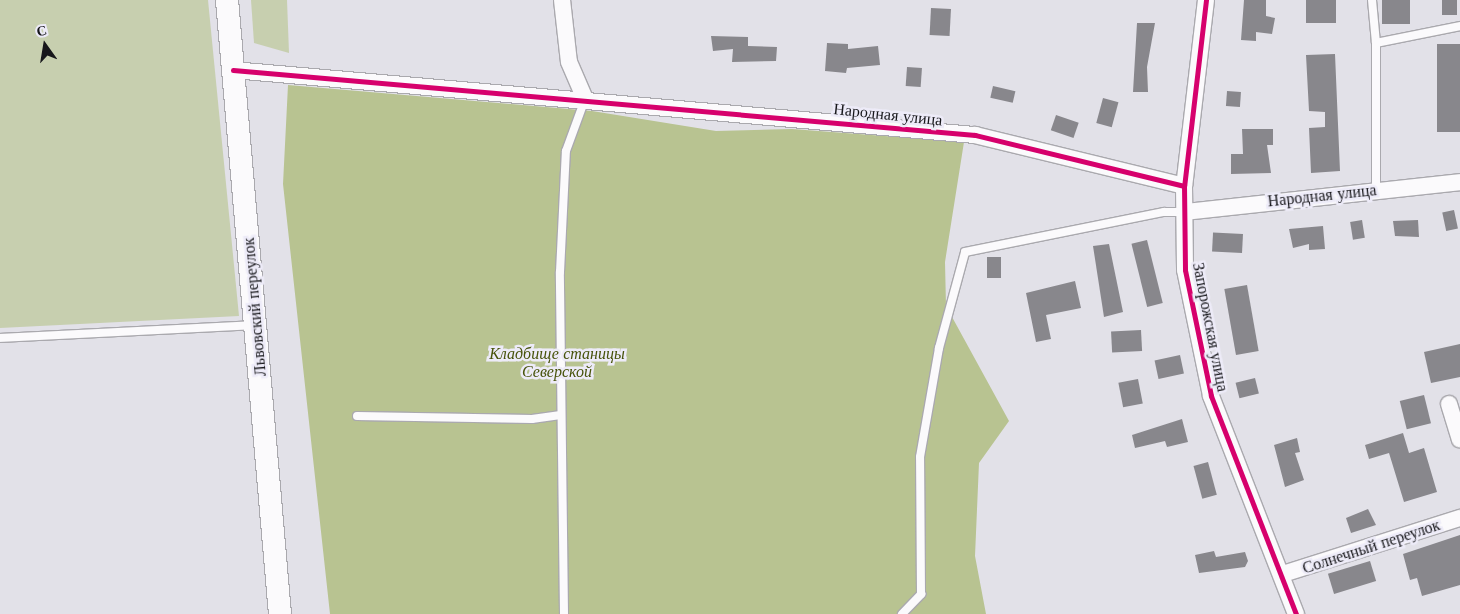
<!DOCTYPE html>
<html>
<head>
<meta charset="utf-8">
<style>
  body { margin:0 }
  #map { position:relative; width:1460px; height:614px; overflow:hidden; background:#e2e1e8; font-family:"Libre Baskerville",serif }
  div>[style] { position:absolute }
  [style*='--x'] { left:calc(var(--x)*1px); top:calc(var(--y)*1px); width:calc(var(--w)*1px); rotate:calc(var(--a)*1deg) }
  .green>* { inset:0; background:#c7cfaf }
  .forest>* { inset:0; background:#b8c391 }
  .building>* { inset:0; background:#88878c; transform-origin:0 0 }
  .roads { filter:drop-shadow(1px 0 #aaa9ae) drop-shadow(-1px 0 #aaa9ae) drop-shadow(0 1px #aaa9ae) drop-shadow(0 -1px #aaa9ae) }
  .lane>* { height:8px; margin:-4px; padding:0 4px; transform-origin:4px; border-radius:4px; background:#fbfafc }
  .street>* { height:16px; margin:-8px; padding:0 8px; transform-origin:8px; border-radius:8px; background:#fbfafc }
  .secondary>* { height:22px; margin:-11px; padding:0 11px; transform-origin:11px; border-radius:11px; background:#fbfafc }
  .cycleway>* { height:5px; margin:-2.5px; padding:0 2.5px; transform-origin:2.5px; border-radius:2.5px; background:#d6006c }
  span { translate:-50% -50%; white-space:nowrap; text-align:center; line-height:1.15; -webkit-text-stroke:5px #edebf8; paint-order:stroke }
  .street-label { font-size:16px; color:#17171b }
  .park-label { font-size:16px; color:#47530a; font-style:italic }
  .north { position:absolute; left:20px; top:20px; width:50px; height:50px; -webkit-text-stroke:4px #edebf8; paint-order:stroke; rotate:347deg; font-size:14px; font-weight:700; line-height:20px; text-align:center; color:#17171b }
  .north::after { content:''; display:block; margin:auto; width:18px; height:22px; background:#17171b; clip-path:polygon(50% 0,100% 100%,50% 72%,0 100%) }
</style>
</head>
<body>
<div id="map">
  <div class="green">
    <i style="clip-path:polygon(0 0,208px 0,239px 316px,0 328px)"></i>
    <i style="clip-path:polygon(251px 0,287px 0,289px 53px,254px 43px)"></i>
  </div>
  <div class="forest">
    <i style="clip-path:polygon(288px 85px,592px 111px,716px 131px,792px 129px,964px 142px,945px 262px,946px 306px,1009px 421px,979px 463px,975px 556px,986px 614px,330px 614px,283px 184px)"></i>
  </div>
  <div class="building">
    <i style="clip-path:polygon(1244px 0,1266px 0,1266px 16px,1275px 18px,1272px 34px,1256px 32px,1256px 41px,1241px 40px)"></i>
    <i style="left:1306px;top:0;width:30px;height:23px"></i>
    <i style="left:1382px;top:0;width:28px;height:24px"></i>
    <i style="left:1442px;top:0;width:15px;height:15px"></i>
    <i style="left:931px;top:8px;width:20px;height:27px;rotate:3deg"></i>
    <i style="clip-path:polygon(1137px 23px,1155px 23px,1147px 67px,1148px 92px,1133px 92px)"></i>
    <i style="clip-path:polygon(711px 36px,748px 37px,748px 46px,777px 47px,776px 61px,732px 62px,733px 49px,713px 51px)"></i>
    <i style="clip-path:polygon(827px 43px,848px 44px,848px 49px,878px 46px,880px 65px,847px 68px,846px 73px,825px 71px)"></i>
    <i style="left:1460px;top:44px;width:88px;height:23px;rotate:90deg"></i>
    <i style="clip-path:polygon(1335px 54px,1340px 171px,1311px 173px,1309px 128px,1325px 127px,1325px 112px,1309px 111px,1306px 55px)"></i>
    <i style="left:907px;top:67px;width:15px;height:19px;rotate:4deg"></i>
    <i style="left:993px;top:86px;width:23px;height:12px;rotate:13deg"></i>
    <i style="left:1227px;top:91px;width:14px;height:15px;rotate:4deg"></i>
    <i style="left:1103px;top:98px;width:16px;height:26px;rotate:15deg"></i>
    <i style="left:1056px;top:115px;width:24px;height:16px;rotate:19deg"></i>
    <i style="clip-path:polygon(1242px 129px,1273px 129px,1273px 145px,1267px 145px,1271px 173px,1231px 174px,1231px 154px,1243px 154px)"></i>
    <i style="left:1454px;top:210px;width:19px;height:12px;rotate:78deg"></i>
    <i style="left:1362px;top:220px;width:18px;height:12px;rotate:81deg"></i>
    <i style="clip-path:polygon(1418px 220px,1419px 237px,1395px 236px,1393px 221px)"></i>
    <i style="clip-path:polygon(1323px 226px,1325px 249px,1309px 250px,1309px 244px,1293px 248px,1289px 229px)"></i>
    <i style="left:1243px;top:234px;width:19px;height:30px;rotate:93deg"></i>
    <i style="left:1147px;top:240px;width:65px;height:16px;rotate:76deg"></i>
    <i style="clip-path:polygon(1109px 244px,1123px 312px,1104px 317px,1093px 246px)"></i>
    <i style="left:987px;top:257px;width:14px;height:21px"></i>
    <i style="clip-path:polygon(1075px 281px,1081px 308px,1046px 315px,1051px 339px,1036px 342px,1026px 293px)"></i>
    <i style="left:1247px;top:285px;width:67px;height:23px;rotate:80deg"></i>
    <i style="left:1141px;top:330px;width:21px;height:30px;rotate:87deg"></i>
    <i style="clip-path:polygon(1460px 344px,1460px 377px,1431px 383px,1424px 352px)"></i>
    <i style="left:1180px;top:355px;width:19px;height:26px;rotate:78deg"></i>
    <i style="left:1255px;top:378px;width:16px;height:20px;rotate:76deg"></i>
    <i style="left:1138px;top:379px;width:25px;height:20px;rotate:79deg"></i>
    <i style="left:1424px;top:395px;width:29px;height:25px;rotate:76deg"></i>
    <i style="clip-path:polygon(1182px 419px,1188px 442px,1167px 447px,1165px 441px,1135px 448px,1132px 435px)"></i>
    <i style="clip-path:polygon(1403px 433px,1409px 453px,1424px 448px,1437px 492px,1404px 502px,1389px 453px,1369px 459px,1365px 445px)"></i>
    <i style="clip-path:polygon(1297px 438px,1300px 452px,1295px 453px,1304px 480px,1285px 487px,1274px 445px)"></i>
    <i style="left:1208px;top:462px;width:34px;height:15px;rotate:75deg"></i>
    <i style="clip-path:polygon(1368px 509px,1376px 525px,1351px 533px,1346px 518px)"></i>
    <i style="clip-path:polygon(1460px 535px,1460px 585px,1422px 596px,1417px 578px,1410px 580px,1403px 554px)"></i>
    <i style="clip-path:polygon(1214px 551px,1216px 557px,1245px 552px,1248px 561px,1245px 567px,1199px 573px,1195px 555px)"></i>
    <i style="left:1370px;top:561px;width:21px;height:44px;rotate:73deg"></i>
  </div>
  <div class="roads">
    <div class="lane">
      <i style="--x:1372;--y:0;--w:43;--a:84.7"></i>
      <i style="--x:1376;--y:189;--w:146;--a:-90"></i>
      <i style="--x:1376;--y:43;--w:86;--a:-11.4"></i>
      <i style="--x:0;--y:338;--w:253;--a:-2.9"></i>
      <i style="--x:357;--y:416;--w:175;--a:1"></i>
      <i style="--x:532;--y:419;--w:27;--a:-8"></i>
      <i style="--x:564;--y:614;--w:342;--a:-90.7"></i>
      <i style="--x:560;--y:272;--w:121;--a:-87.2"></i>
      <i style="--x:566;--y:151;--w:55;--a:-69.9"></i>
      <i style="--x:902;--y:614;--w:28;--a:-46"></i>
      <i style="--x:921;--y:594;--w:137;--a:-90.4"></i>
      <i style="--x:920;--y:457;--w:111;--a:-80.1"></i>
      <i style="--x:939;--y:348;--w:99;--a:-74.8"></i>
      <i style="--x:965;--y:252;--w:203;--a:-11.4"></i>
      <i style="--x:1164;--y:212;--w:21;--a:0"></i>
    </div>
    <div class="street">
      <i style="--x:562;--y:0;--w:62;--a:83.6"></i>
      <i style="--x:569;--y:62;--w:40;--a:66.6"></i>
      <i style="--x:1206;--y:0;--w:187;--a:96.7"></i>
      <i style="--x:1184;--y:186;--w:84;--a:89.3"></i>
      <i style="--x:1185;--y:270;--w:129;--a:78.3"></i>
      <i style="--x:1211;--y:396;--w:234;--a:68.7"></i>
      <i style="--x:233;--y:70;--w:745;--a:5.01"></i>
      <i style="--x:975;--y:135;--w:215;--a:13.7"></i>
      <i style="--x:1185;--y:212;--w:277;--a:-6.2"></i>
      <i style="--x:1449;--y:404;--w:37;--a:73"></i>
      <i style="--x:1283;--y:574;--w:186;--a:-17.6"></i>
    </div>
    <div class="secondary">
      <i style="--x:227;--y:0;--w:616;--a:85.07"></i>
    </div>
  </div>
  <div class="cycleway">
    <i style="--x:1206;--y:0;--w:187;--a:96.7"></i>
    <i style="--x:1184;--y:186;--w:84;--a:89.3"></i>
    <i style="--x:1185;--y:270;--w:129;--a:78.3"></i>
    <i style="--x:1211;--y:396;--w:234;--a:68.7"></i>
    <i style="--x:233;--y:70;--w:745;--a:5.01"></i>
    <i style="--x:975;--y:135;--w:215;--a:13.7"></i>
  </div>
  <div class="street-label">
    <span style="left:888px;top:114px;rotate:6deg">Народная улица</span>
    <span style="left:1322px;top:195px;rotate:-6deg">Народная улица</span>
    <span style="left:254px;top:307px;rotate:-95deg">Львовский переулок</span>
    <span style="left:1211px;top:327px;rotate:79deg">Запорожская улица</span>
    <span style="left:1371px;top:546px;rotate:-18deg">Солнечный переулок</span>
  </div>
  <div class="park-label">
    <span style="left:557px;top:362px">Кладбище станицы<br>Северской</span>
  </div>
  <div class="north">С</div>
</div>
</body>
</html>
